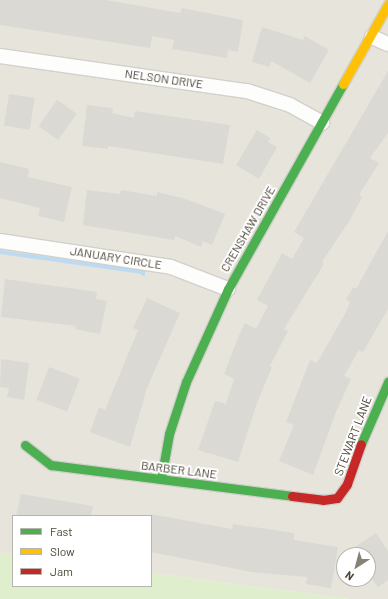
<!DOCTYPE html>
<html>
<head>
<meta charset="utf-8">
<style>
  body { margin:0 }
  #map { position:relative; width:388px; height:599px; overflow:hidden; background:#f3f2ee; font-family:Barlow,sans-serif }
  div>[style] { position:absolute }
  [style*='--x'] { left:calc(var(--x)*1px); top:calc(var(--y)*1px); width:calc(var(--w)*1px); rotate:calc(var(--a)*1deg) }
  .residential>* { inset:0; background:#e7e4db }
  .green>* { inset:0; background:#dfefcd }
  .stream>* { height:4px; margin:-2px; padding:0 2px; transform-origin:2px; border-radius:2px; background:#bcdaf3 }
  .building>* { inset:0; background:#dbd9d4; transform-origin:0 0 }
  .roads { filter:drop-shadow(1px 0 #d1d0cb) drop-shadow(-1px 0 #d1d0cb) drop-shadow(0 1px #d1d0cb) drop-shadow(0 -1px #d1d0cb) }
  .street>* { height:14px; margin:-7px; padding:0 7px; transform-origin:7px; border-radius:7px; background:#fdfdfc }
  .fast>* { height:9px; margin:-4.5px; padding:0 4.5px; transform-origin:4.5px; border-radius:4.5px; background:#4caf50 }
  .slow>* { height:9px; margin:-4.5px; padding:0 4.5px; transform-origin:4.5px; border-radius:4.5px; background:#ffc107 }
  .jam>* { height:9px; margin:-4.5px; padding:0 4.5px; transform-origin:4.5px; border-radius:4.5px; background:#c62828 }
  span { translate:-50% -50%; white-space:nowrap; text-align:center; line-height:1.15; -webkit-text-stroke:4px #fff; paint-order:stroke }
  .street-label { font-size:12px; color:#4b4538 }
  .legend { position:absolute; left:12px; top:515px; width:140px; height:72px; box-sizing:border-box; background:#fff; border:1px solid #b7b5af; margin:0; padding:5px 7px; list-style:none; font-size:12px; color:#4b4538 }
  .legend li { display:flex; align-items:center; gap:8px; height:20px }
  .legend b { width:20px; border:1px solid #b7b5af }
  .north { position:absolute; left:336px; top:547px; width:40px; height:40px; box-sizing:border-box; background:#fff; border:1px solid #b7b5af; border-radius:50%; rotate:216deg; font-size:11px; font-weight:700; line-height:16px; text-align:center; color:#4b4538 }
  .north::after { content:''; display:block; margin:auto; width:14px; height:18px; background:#868278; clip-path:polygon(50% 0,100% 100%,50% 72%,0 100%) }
</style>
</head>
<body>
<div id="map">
  <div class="residential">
    <i style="clip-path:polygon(evenodd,0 0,388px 0,388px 599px,350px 599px,151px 573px,151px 516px,13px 516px,13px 555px,0 553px,0 0,344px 555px,368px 555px,368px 579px,344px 579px,344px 555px)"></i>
  </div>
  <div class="green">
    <i style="clip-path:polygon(0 553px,13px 555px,13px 586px,151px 586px,151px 573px,350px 599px,0 599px)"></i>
  </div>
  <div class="stream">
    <i style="--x:0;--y:252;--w:144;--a:8"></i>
    <i style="--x:143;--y:272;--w:2;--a:90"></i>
  </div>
  <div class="building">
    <i style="clip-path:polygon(0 0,106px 0,180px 13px,182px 8px,243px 20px,238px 52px,228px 50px,227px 58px,172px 49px,174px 40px,152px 36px,150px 48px,0 25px)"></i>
    <i style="clip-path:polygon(262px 27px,303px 40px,305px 36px,329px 50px,310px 83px,271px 61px,269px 67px,252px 62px)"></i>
    <i style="clip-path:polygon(388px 71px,388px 133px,370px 158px,379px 163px,359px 195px,362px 197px,350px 220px,322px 262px,324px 264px,284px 329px,288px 331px,270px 366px,272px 367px,257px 403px,238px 462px,198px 450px,215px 401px,226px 404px,234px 379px,224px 374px,239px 335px,245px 323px,256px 329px,268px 306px,257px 300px,282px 253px,292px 259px,304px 238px,294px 232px)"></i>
    <i style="left:9px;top:94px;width:26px;height:32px;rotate:9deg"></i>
    <i style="left:57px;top:100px;width:24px;height:32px;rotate:35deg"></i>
    <i style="clip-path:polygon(87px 105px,113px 108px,112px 113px,134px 118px,135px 111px,230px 125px,223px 164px,108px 146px,108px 149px,82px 146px)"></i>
    <i style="clip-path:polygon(257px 130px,270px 138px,268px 142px,277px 147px,259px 179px,236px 165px)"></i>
    <i style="clip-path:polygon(0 162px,29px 169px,28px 177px,72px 187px,64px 222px,38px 216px,40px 208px,0 198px)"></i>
    <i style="clip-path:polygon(87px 190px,120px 194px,121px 190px,157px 196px,157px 192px,186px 199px,225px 214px,212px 245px,203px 241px,201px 247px,175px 236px,174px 240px,83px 225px)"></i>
    <i style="clip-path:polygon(388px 231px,388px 309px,363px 352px,359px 350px,344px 376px,351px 379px,336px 412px,313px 475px,279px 461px,294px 425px,286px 422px,310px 360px,317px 363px,345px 314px,350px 302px,346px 300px,353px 287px,356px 289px)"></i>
    <i style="clip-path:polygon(5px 279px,97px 292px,96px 299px,107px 301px,100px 334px,75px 329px,76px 326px,1px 317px)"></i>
    <i style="clip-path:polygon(147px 298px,180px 313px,147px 388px,130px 447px,90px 432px,99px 407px,105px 410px,138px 330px,133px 328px)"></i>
    <i style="clip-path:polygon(1px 359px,29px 363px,24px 400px,7px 397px,9px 388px,0 387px)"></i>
    <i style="left:49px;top:367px;width:33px;height:35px;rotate:21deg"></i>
    <i style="clip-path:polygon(21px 494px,93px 506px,91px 516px,16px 516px)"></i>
    <i style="clip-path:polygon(151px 514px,232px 529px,233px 524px,294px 533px,294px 540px,338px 547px,331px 588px,306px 584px,307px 577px,252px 572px,151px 552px)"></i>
    <i style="clip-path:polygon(376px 533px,388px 551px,388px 580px,378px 587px,368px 573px,368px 555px,343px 555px)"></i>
  </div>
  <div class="roads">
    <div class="street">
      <i style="--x:372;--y:37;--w:17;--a:24"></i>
      <i style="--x:0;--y:56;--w:249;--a:8.1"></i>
      <i style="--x:247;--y:91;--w:45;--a:18"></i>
      <i style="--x:290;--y:105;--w:37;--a:29"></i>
      <i style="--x:0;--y:241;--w:173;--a:8.6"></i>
      <i style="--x:171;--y:267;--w:61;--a:21.1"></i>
    </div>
    <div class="fast">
      <i style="--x:361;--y:444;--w:68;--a:-66.5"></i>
      <i style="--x:25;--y:445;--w:33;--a:38"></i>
      <i style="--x:51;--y:465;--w:243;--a:7.3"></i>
      <i style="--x:161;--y:479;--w:46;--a:-79.9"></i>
      <i style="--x:169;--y:434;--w:55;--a:-71.9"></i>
      <i style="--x:186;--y:382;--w:102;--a:-65.7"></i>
      <i style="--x:228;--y:289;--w:235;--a:-60.7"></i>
    </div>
    <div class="slow">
      <i style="--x:343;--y:84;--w:92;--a:-60.6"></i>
    </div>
    <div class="jam">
      <i style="--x:292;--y:496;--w:31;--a:7"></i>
      <i style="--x:323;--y:500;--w:14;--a:-8"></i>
      <i style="--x:337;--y:498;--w:17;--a:-54"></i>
      <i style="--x:347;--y:484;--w:42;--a:-70.7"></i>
    </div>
  </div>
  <div class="street-label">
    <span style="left:164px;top:79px;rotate:8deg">NELSON DRIVE</span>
    <span style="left:248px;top:229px;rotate:-60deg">CRENSHAW DRIVE</span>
    <span style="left:116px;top:258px;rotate:9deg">JANUARY CIRCLE</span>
    <span style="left:353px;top:436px;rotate:-69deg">STEWART LANE</span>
    <span style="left:179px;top:470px;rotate:7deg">BARBER LANE</span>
  </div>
  <ul class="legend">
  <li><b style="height:5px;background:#4caf50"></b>Fast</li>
  <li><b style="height:5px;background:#ffc107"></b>Slow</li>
  <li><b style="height:5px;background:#c62828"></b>Jam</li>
  </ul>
  <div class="north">N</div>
</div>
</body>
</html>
